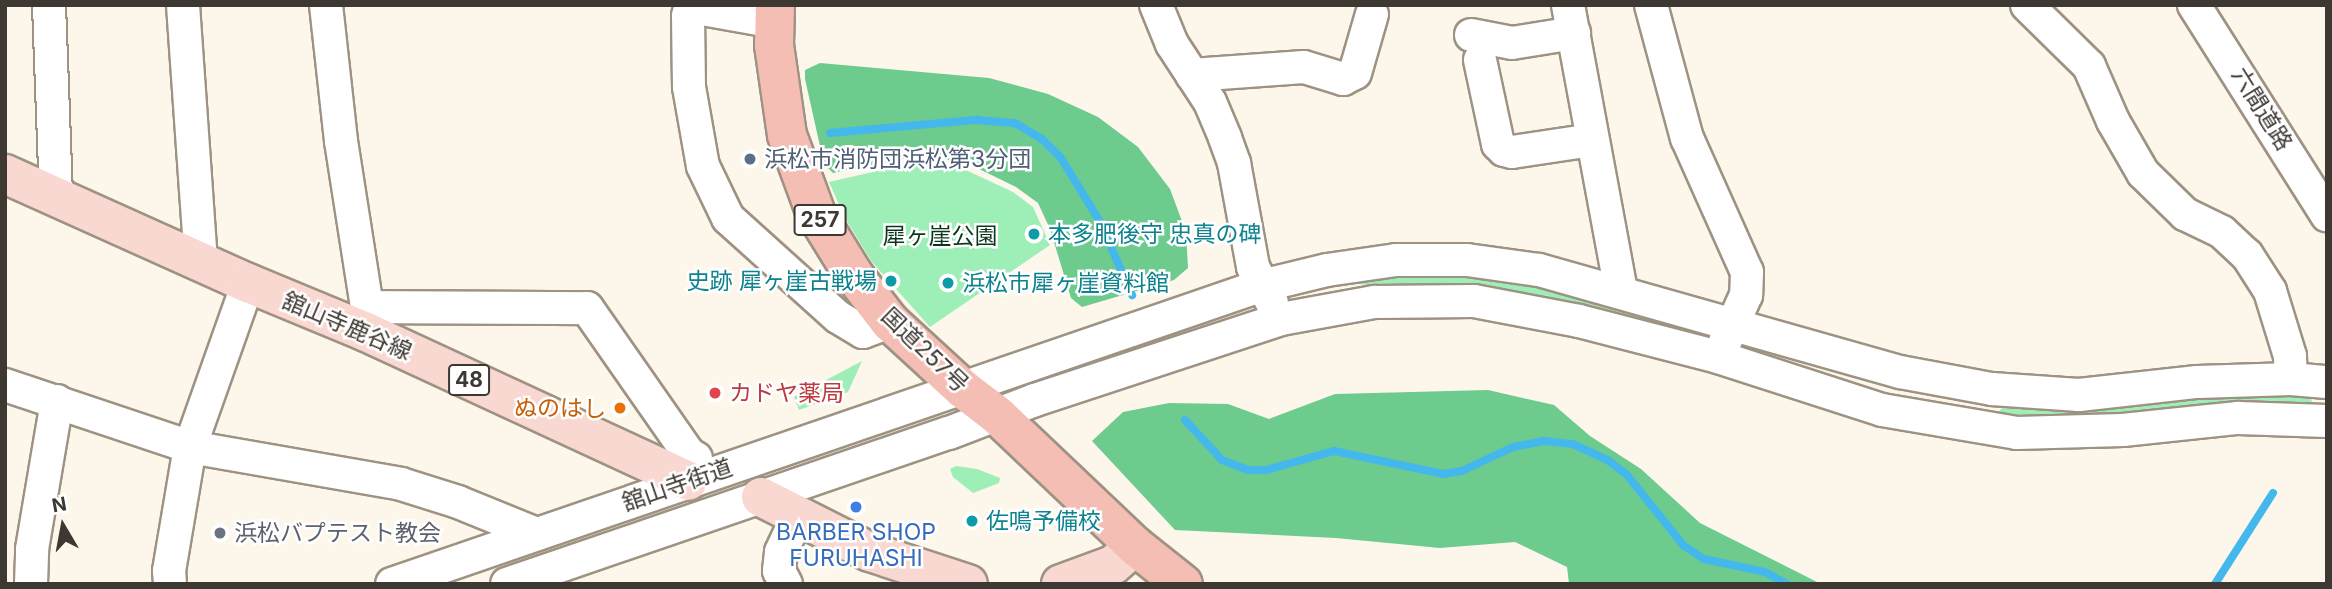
<!DOCTYPE html>
<html>
<head>
<meta charset="utf-8">
<style>
  body { margin:0 }
  #map { position:relative; width:2332px; height:589px; overflow:hidden; background:#fdf6eb; font-family:Inter,"Noto Sans JP",sans-serif }
  div>[style] { position:absolute }
  [style*='--x'] { left:calc(var(--x)*1px); top:calc(var(--y)*1px); width:calc(var(--w)*1px); rotate:calc(var(--a)*1deg) }
  .green>* { inset:0; background:#9eeeb7 }
  .forest>* { inset:0; background:#6dcb8e }
  .stream>* { height:8px; margin:-4px; padding:0 4px; transform-origin:4px; border-radius:4px; background:#44b8ec }
  .roads { filter:drop-shadow(2px 0 #9e9282) drop-shadow(-2px 0 #9e9282) drop-shadow(0 2px #9e9282) drop-shadow(0 -2px #9e9282) }
  .minor>* { height:32px; margin:-16px; padding:0 16px; transform-origin:16px; border-radius:16px; background:#fff }
  .major>* { height:38px; margin:-19px; padding:0 19px; transform-origin:19px; border-radius:19px; background:#f9d8d2 }
  .highway>* { height:38px; margin:-19px; padding:0 19px; transform-origin:19px; border-radius:19px; background:#f5beb4 }
  .dots>* { width:19px; height:19px; translate:-50% -50%; box-sizing:border-box; border:4px solid #fff; border-radius:50% }
  span { translate:-50% -50%; white-space:nowrap; text-align:center; line-height:1.15; -webkit-text-stroke:5px #fff; paint-order:stroke }
  .shield-label span { padding:2px 5px; background:#fff; border:2px solid; border-radius:5px; -webkit-text-stroke-width:0 }
  .shield-label { font-size:21px; color:#3d3831; font-weight:700 }
  .street-label { font-size:23px; color:#3d3831 }
  .service-label { font-size:23px; color:#4e5e75 }
  .left { translate:0 -50%; text-align:left }
  .culture-label { font-size:23px; color:#0d838f }
  .right { translate:-100% -50%; text-align:right }
  .park-label { font-size:23px; color:#0c351d }
  .health-label { font-size:23px; color:#be3a42 }
  .food-label { font-size:23px; color:#c56008 }
  .shop-label { font-size:23px; color:#366cbe }
  .worship-label { font-size:23px; color:#5b616d }
  .frame { position:absolute; inset:0; border:7px solid #3d3831; pointer-events:none }
  .north { position:absolute; left:28px; top:491px; width:70px; height:70px; -webkit-text-stroke:5px #fff; paint-order:stroke; rotate:350deg; font-size:19px; font-weight:700; line-height:28px; text-align:center; color:#3d3831 }
  .north::after { content:''; display:block; margin:auto; width:24px; height:32px; background:#3d3831; clip-path:polygon(50% 0,100% 100%,50% 72%,0 100%) }
</style>
</head>
<body>
<div id="map">
  <div class="green">
    <i style="clip-path:polygon(912px 163px,955px 165px,1013px 192px,1033px 207px,1050px 245px,930px 327px,872px 262px,845px 218px,829px 182px)"></i>
    <i style="clip-path:polygon(1438px 272px,1517px 278px,1680px 326px,1678px 333px,1334px 280px)"></i>
    <i style="clip-path:polygon(862px 361px,848px 392px,799px 410px,794px 397px)"></i>
    <i style="clip-path:polygon(2311px 392px,2312px 406px,2052px 423px,2001px 415px,2000px 410px,2007px 404px)"></i>
    <i style="clip-path:polygon(956px 466px,977px 469px,1000px 478px,999px 483px,973px 493px,953px 477px,950px 469px)"></i>
  </div>
  <div class="forest">
    <i style="clip-path:polygon(820px 63px,989px 78px,1048px 94px,1098px 117px,1138px 147px,1170px 189px,1186px 232px,1188px 268px,1174px 280px,1082px 307px,1071px 298px,1050px 229px,1038px 203px,1016px 187px,973px 166px,935px 157px,911px 157px,833px 173px,824px 164px,805px 79px,805px 70px)"></i>
    <i style="clip-path:polygon(1488px 390px,1554px 405px,1590px 436px,1641px 469px,1700px 523px,1821px 584px,1569px 584px,1567px 567px,1515px 542px,1440px 548px,1336px 538px,1175px 530px,1092px 441px,1123px 412px,1169px 403px,1228px 404px,1269px 419px,1335px 394px)"></i>
  </div>
  <div class="stream">
    <i style="--x:830;--y:133;--w:148;--a:-5.1"></i>
    <i style="--x:977;--y:120;--w:38;--a:5"></i>
    <i style="--x:1015;--y:123;--w:31;--a:31"></i>
    <i style="--x:1042;--y:139;--w:27;--a:45"></i>
    <i style="--x:1061;--y:158;--w:75;--a:58.6"></i>
    <i style="--x:1100;--y:222;--w:80;--a:66.3"></i>
    <i style="--x:1185;--y:420;--w:54;--a:47.2"></i>
    <i style="--x:1222;--y:460;--w:28;--a:21"></i>
    <i style="--x:1248;--y:470;--w:18;--a:0"></i>
    <i style="--x:1266;--y:470;--w:71;--a:-15.6"></i>
    <i style="--x:1334;--y:451;--w:111;--a:11.9"></i>
    <i style="--x:1443;--y:474;--w:19;--a:-9"></i>
    <i style="--x:1462;--y:471;--w:56;--a:-25.2"></i>
    <i style="--x:1513;--y:447;--w:31;--a:-11"></i>
    <i style="--x:1543;--y:441;--w:30;--a:6"></i>
    <i style="--x:1573;--y:444;--w:40;--a:25"></i>
    <i style="--x:1609;--y:461;--w:23;--a:38"></i>
    <i style="--x:1627;--y:475;--w:90;--a:51.3"></i>
    <i style="--x:1683;--y:545;--w:25;--a:34"></i>
    <i style="--x:1704;--y:559;--w:62;--a:12"></i>
    <i style="--x:1765;--y:572;--w:25;--a:29"></i>
    <i style="--x:2215;--y:584;--w:108;--a:-57.5"></i>
  </div>
  <div class="roads">
    <div class="minor">
      <i style="--x:49;--y:5;--w:191;--a:87.9"></i>
      <i style="--x:183;--y:5;--w:257;--a:86"></i>
      <i style="--x:326;--y:5;--w:137;--a:83.7"></i>
      <i style="--x:341;--y:141;--w:168;--a:81.1"></i>
      <i style="--x:367;--y:307;--w:19;--a:99"></i>
      <i style="--x:691;--y:5;--w:11;--a:105"></i>
      <i style="--x:688;--y:16;--w:71;--a:89.2"></i>
      <i style="--x:689;--y:87;--w:80;--a:80"></i>
      <i style="--x:703;--y:166;--w:58;--a:64.3"></i>
      <i style="--x:728;--y:218;--w:148;--a:42"></i>
      <i style="--x:838;--y:317;--w:29;--a:31"></i>
      <i style="--x:863;--y:332;--w:29;--a:-20"></i>
      <i style="--x:1156;--y:5;--w:42;--a:67.7"></i>
      <i style="--x:1172;--y:44;--w:69;--a:56.8"></i>
      <i style="--x:1210;--y:102;--w:39;--a:67"></i>
      <i style="--x:1225;--y:138;--w:27;--a:70"></i>
      <i style="--x:1234;--y:163;--w:106;--a:79.6"></i>
      <i style="--x:1253;--y:267;--w:40;--a:62"></i>
      <i style="--x:1568;--y:5;--w:292;--a:79.5"></i>
      <i style="--x:1651;--y:5;--w:138;--a:74.9"></i>
      <i style="--x:1687;--y:138;--w:147;--a:65.9"></i>
      <i style="--x:1747;--y:272;--w:23;--a:92"></i>
      <i style="--x:1746;--y:295;--w:51;--a:114.1"></i>
      <i style="--x:2027;--y:5;--w:87;--a:44.5"></i>
      <i style="--x:2089;--y:66;--w:60;--a:66.4"></i>
      <i style="--x:2113;--y:121;--w:60;--a:60"></i>
      <i style="--x:2143;--y:173;--w:59;--a:44.3"></i>
      <i style="--x:2185;--y:214;--w:41;--a:25.9"></i>
      <i style="--x:2222;--y:232;--w:34;--a:43"></i>
      <i style="--x:2247;--y:255;--w:43;--a:57.4"></i>
      <i style="--x:2270;--y:291;--w:68;--a:72.9"></i>
      <i style="--x:2290;--y:356;--w:23;--a:88"></i>
      <i style="--x:2194;--y:5;--w:249;--a:57.7"></i>
      <i style="--x:691;--y:7;--w:84;--a:10.2"></i>
      <i style="--x:1471;--y:35;--w:42;--a:11"></i>
      <i style="--x:1512;--y:43;--w:63;--a:-9.2"></i>
      <i style="--x:1480;--y:60;--w:86;--a:77.9"></i>
      <i style="--x:1498;--y:144;--w:8;--a:45"></i>
      <i style="--x:1504;--y:150;--w:8;--a:14"></i>
      <i style="--x:1512;--y:152;--w:81;--a:-8.5"></i>
      <i style="--x:1192;--y:75;--w:112;--a:-4.1"></i>
      <i style="--x:1304;--y:67;--w:41;--a:17.1"></i>
      <i style="--x:1343;--y:79;--w:13;--a:-27"></i>
      <i style="--x:1355;--y:73;--w:61;--a:-73.9"></i>
      <i style="--x:367;--y:307;--w:220;--a:0.3"></i>
      <i style="--x:587;--y:308;--w:178;--a:55.1"></i>
      <i style="--x:689;--y:454;--w:8;--a:30"></i>
      <i style="--x:5;--y:385;--w:195;--a:18.5"></i>
      <i style="--x:190;--y:447;--w:214;--a:9.9"></i>
      <i style="--x:401;--y:484;--w:60;--a:17.5"></i>
      <i style="--x:458;--y:502;--w:85;--a:22.1"></i>
      <i style="--x:31;--y:584;--w:35;--a:-88"></i>
      <i style="--x:32;--y:549;--w:150;--a:-80.4"></i>
      <i style="--x:170;--y:584;--w:13;--a:-94"></i>
      <i style="--x:169;--y:571;--w:126;--a:-80.4"></i>
      <i style="--x:190;--y:447;--w:174;--a:-70.5"></i>
      <i style="--x:392;--y:584;--w:915;--a:-18.95"></i>
      <i style="--x:1257;--y:287;--w:72;--a:-13.7"></i>
      <i style="--x:1327;--y:270;--w:70;--a:-8.2"></i>
      <i style="--x:1396;--y:260;--w:71;--a:0"></i>
      <i style="--x:1467;--y:260;--w:73;--a:7.9"></i>
      <i style="--x:1539;--y:270;--w:375;--a:15.8"></i>
      <i style="--x:1900;--y:372;--w:94;--a:10.5"></i>
      <i style="--x:1992;--y:389;--w:87;--a:3.9"></i>
      <i style="--x:2079;--y:395;--w:119;--a:-6.3"></i>
      <i style="--x:2197;--y:382;--w:94;--a:-1.8"></i>
      <i style="--x:2291;--y:379;--w:36;--a:5"></i>
      <i style="--x:507;--y:584;--w:467;--a:-18.9"></i>
      <i style="--x:949;--y:433;--w:92;--a:-21"></i>
      <i style="--x:1035;--y:400;--w:259;--a:-18.2"></i>
      <i style="--x:1281;--y:319;--w:96;--a:-10.3"></i>
      <i style="--x:1375;--y:302;--w:99;--a:-0.6"></i>
      <i style="--x:1474;--y:301;--w:107;--a:10.8"></i>
      <i style="--x:1579;--y:321;--w:144;--a:14.5"></i>
      <i style="--x:1718;--y:357;--w:172;--a:17.9"></i>
      <i style="--x:1882;--y:410;--w:137;--a:9.7"></i>
      <i style="--x:2017;--y:433;--w:106;--a:-1.6"></i>
      <i style="--x:2123;--y:430;--w:116;--a:-6"></i>
      <i style="--x:2238;--y:418;--w:89;--a:1.9"></i>
      <i style="--x:786;--y:584;--w:15;--a:-118"></i>
      <i style="--x:779;--y:571;--w:19;--a:-84"></i>
      <i style="--x:781;--y:552;--w:38;--a:-65"></i>
    </div>
    <div class="major">
      <i style="--x:5;--y:174;--w:266;--a:24.2"></i>
      <i style="--x:248;--y:283;--w:126;--a:22.5"></i>
      <i style="--x:364;--y:331;--w:357;--a:24.8"></i>
      <i style="--x:761;--y:497;--w:122;--a:26.8"></i>
      <i style="--x:870;--y:552;--w:103;--a:18.1"></i>
      <i style="--x:1061;--y:584;--w:55;--a:-20.1"></i>
      <i style="--x:1113;--y:565;--w:29;--a:-41"></i>
    </div>
    <div class="highway">
      <i style="--x:775;--y:5;--w:40;--a:91.4"></i>
      <i style="--x:774;--y:45;--w:91;--a:81.8"></i>
      <i style="--x:787;--y:135;--w:84;--a:69.8"></i>
      <i style="--x:816;--y:214;--w:70;--a:58.3"></i>
      <i style="--x:853;--y:274;--w:61;--a:52.4"></i>
      <i style="--x:890;--y:322;--w:99;--a:42.5"></i>
      <i style="--x:963;--y:389;--w:43;--a:37.4"></i>
      <i style="--x:997;--y:415;--w:190;--a:43.5"></i>
      <i style="--x:1135;--y:546;--w:61;--a:38.4"></i>
    </div>
  </div>
  <div class="dots">
    <i style="left:750px;top:159px;background:#5c6f8a"></i>
    <i style="left:1034px;top:234px;background:#0f9aa8"></i>
    <i style="left:891px;top:281px;background:#0f9aa8"></i>
    <i style="left:948px;top:283px;background:#0f9aa8"></i>
    <i style="left:715px;top:393px;background:#e0444e"></i>
    <i style="left:620px;top:408px;background:#e8710a"></i>
    <i style="left:856px;top:507px;background:#3f7fe0"></i>
    <i style="left:972px;top:521px;background:#0f9aa8"></i>
    <i style="left:220px;top:533px;background:#6b7280"></i>
  </div>
  <div class="shield-label">
    <span style="left:820px;top:220px">257</span>
    <span style="left:469px;top:380px">48</span>
  </div>
  <div class="street-label">
    <span style="left:2262px;top:109px;rotate:58deg">六間道路</span>
    <span style="left:347px;top:326px;rotate:23deg">舘山寺鹿谷線</span>
    <span style="left:925px;top:350px;rotate:44deg">国道257号</span>
    <span style="left:677px;top:485px;rotate:-19deg">舘山寺街道</span>
  </div>
  <div class="service-label">
    <span class="left" style="left:764px;top:159px">浜松市消防団浜松第3分団</span>
  </div>
  <div class="culture-label">
    <span class="left" style="left:1048px;top:234px">本多肥後守 忠真の碑</span>
    <span class="right" style="left:877px;top:281px">史跡 犀ヶ崖古戦場</span>
    <span class="left" style="left:962px;top:283px">浜松市犀ヶ崖資料館</span>
    <span class="left" style="left:986px;top:521px">佐鳴予備校</span>
  </div>
  <div class="park-label">
    <span style="left:940px;top:236px">犀ヶ崖公園</span>
  </div>
  <div class="health-label">
    <span class="left" style="left:729px;top:393px">カドヤ薬局</span>
  </div>
  <div class="food-label">
    <span class="right" style="left:606px;top:408px">ぬのはし</span>
  </div>
  <div class="shop-label">
    <span style="left:856px;top:545px">BARBER SHOP<br>FURUHASHI</span>
  </div>
  <div class="worship-label">
    <span class="left" style="left:234px;top:533px">浜松バプテスト教会</span>
  </div>
  <div class="frame"></div>
  <div class="north">N</div>
</div>
</body>
</html>
